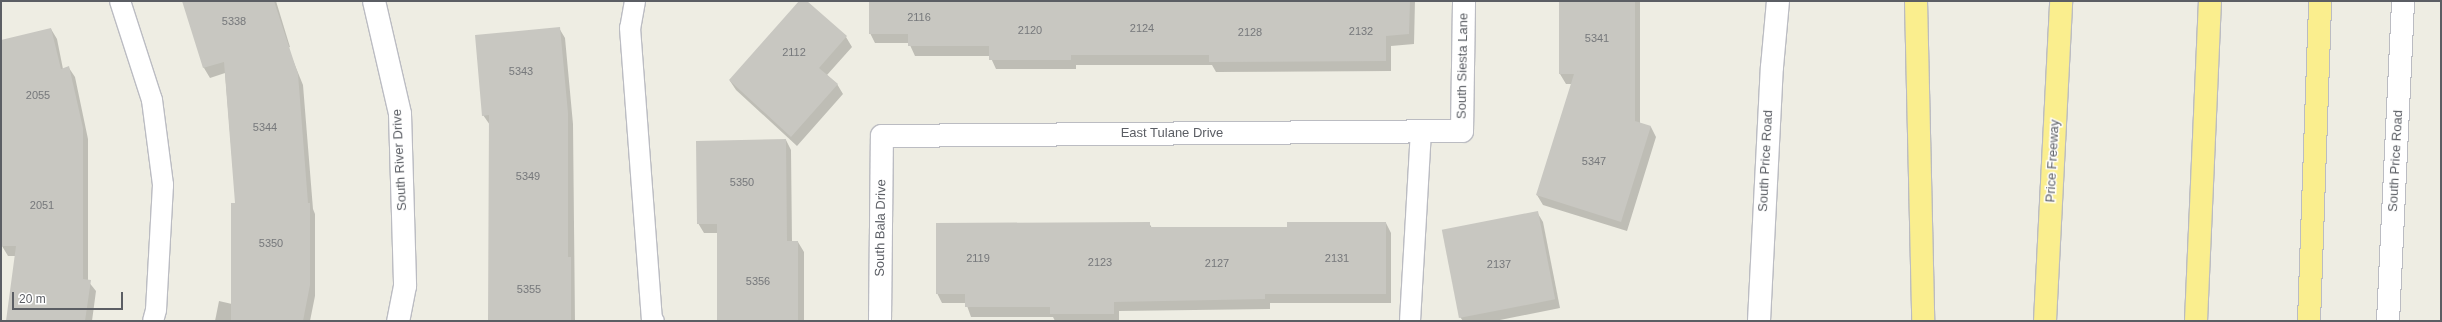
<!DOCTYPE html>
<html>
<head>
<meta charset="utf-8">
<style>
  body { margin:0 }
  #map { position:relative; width:2442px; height:322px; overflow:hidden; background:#eeede3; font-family:Arial,sans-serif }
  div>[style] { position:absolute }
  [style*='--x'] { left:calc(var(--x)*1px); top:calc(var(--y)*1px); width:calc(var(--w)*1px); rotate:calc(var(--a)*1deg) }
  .shadow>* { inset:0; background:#0003 }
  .building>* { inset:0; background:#c8c7c1; transform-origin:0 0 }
  .roads { filter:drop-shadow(1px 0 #bbbcc2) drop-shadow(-1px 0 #bbbcc2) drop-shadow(0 1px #bbbcc2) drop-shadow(0 -1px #bbbcc2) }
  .service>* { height:20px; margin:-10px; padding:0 10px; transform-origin:10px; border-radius:10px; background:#fff }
  .minor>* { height:22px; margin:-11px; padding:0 11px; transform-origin:11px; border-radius:11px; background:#fff }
  .secondary>* { height:22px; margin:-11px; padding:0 11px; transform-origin:11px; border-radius:11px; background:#fff }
  .motorway>* { height:22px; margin:-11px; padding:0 11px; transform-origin:11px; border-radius:11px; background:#faee8e }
  span { translate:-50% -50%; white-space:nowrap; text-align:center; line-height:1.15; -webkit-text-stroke:3px #fff; paint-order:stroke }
  .number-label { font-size:11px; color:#76787b }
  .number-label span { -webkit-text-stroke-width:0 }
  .street-label { font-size:13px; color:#5b5e64 }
  .frame { position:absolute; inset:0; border:2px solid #5b5e64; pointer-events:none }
  .scale { position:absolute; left:12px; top:292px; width:111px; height:18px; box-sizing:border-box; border:2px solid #5b5e64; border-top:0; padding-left:5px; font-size:12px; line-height:14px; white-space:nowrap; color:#5b5e64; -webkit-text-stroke:3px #fff; paint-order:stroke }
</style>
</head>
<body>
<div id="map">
  <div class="shadow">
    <i style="clip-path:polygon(183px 1px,276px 1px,290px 47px,279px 50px,290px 53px,303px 85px,313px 209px,315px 214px,315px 296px,310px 321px,215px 321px,219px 301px,232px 304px,236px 204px,225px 73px,210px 78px,204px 68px)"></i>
    <i style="clip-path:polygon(800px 1px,806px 1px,846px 37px,852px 47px,827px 75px,837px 84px,843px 94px,797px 146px,736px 90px,730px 81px)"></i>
    <i style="clip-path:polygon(870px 1px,1415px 1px,1414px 44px,1391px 46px,1391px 71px,1216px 72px,1212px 65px,1076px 65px,1076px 69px,996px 69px,990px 56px,915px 56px,909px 43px,875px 43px,870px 33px)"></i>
    <i style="clip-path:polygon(1560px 1px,1640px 1px,1640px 124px,1651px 127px,1656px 137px,1627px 231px,1543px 205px,1537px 195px,1572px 84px,1566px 84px,1560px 74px)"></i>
    <i style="clip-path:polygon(559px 28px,565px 38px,573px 124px,575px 321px,489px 321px,490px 125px,483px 115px)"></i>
    <i style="clip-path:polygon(51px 29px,57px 39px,63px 69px,69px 68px,75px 77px,88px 139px,88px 281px,96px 291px,92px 321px,7px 321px,16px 256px,8px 256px,2px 246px,1px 41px)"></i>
    <i style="clip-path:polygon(786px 140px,791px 150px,792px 242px,798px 242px,804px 252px,804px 321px,718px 321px,718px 233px,704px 233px,698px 223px)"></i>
    <i style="clip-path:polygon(1537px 212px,1543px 222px,1560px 308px,1495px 321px,1463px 321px,1460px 317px)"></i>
    <i style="clip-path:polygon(1149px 223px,1152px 228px,1288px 228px,1386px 223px,1391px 233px,1391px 303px,1270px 303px,1270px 309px,1119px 311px,1119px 321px,1055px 321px,1053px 317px,971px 317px,966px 303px,942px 303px,937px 293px)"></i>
  </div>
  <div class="building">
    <i style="clip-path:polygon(182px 1px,274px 1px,298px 74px,308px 203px,310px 203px,310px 285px,303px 321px,231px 321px,231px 203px,235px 203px,224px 62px,203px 68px)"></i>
    <i style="clip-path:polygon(799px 1px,807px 1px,847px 36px,819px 68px,838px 84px,791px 137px,729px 80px)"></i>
    <i style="clip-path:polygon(869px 1px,1410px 1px,1409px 34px,1386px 36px,1386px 61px,1209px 62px,1209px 55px,1071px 55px,1071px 60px,989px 60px,989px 46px,908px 46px,908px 34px,869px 34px)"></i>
    <i style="clip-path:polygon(1559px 1px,1635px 1px,1635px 121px,1651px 126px,1621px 222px,1536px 195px,1574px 74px,1559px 74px)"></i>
    <i style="clip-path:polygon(560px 27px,568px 113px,568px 257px,571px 257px,571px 321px,488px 321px,489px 115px,482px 116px,475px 35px)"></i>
    <i style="clip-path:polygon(51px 28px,61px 69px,69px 66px,83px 128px,83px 279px,91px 280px,85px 321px,6px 321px,16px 246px,1px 246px,1px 40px)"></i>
    <i style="clip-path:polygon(786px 139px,787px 241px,798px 241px,798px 321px,717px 321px,717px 224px,697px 224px,696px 141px)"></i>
    <i style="left:1538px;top:211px;width:90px;height:98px;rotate:79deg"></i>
    <i style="clip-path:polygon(1150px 222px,1150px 227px,1287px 227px,1287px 222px,1386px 222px,1386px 294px,1265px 294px,1265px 299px,1114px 302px,1114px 314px,1050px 314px,1050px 307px,965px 307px,965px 294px,936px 294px,936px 223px)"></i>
  </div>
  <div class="roads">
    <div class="service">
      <i style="--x:120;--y:1;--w:104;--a:72.1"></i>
      <i style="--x:152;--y:100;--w:86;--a:82.6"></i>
      <i style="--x:163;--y:185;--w:125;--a:93.2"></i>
      <i style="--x:156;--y:310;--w:11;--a:105"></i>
      <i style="--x:635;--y:1;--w:27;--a:100"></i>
      <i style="--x:630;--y:28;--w:293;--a:85.7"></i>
      <i style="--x:652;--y:320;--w:2;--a:27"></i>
      <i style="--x:1410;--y:321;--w:190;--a:-86.7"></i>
    </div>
    <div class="minor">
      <i style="--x:374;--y:1;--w:116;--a:77"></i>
      <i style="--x:400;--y:114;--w:172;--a:88.3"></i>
      <i style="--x:405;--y:286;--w:36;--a:101"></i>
      <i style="--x:880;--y:321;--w:185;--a:-89.4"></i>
      <i style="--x:882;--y:136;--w:580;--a:-0.49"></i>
      <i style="--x:1462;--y:131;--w:130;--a:-89.1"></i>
    </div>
    <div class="secondary">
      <i style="--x:1759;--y:321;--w:254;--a:-87.1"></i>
      <i style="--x:1772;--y:67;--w:66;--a:-84.8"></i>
      <i style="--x:2388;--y:321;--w:320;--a:-87.3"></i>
    </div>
    <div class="motorway">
      <i style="--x:1916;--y:1;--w:320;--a:88.7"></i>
      <i style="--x:2045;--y:321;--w:320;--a:-87.1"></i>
      <i style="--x:2196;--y:321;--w:320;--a:-87.5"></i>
      <i style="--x:2309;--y:321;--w:320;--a:-88"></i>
    </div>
  </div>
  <div class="number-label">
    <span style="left:919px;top:17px">2116</span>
    <span style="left:234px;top:21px">5338</span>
    <span style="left:1142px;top:28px">2124</span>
    <span style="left:1030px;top:30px">2120</span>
    <span style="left:1361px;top:31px">2132</span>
    <span style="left:1250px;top:32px">2128</span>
    <span style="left:1597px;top:38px">5341</span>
    <span style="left:794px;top:52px">2112</span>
    <span style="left:521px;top:71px">5343</span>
    <span style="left:38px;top:95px">2055</span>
    <span style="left:265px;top:127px">5344</span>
    <span style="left:1594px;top:161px">5347</span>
    <span style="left:528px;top:176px">5349</span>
    <span style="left:742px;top:182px">5350</span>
    <span style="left:42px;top:205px">2051</span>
    <span style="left:271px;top:243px">5350</span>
    <span style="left:978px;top:258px">2119</span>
    <span style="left:1337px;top:258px">2131</span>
    <span style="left:1100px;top:262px">2123</span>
    <span style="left:1217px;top:263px">2127</span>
    <span style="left:1499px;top:264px">2137</span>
    <span style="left:758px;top:281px">5356</span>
    <span style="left:529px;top:289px">5355</span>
  </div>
  <div class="street-label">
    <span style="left:1463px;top:66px;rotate:-89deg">South Siesta Lane</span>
    <span style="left:1172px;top:133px">East Tulane Drive</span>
    <span style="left:400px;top:160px;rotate:-93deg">South River Drive</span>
    <span style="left:1766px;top:161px;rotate:-87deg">South Price Road</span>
    <span style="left:2053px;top:161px;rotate:-87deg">Price Freeway</span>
    <span style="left:2396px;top:161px;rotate:-87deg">South Price Road</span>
    <span style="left:881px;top:228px;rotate:-89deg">South Bala Drive</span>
  </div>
  <div class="frame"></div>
  <div class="scale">20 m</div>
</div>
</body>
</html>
